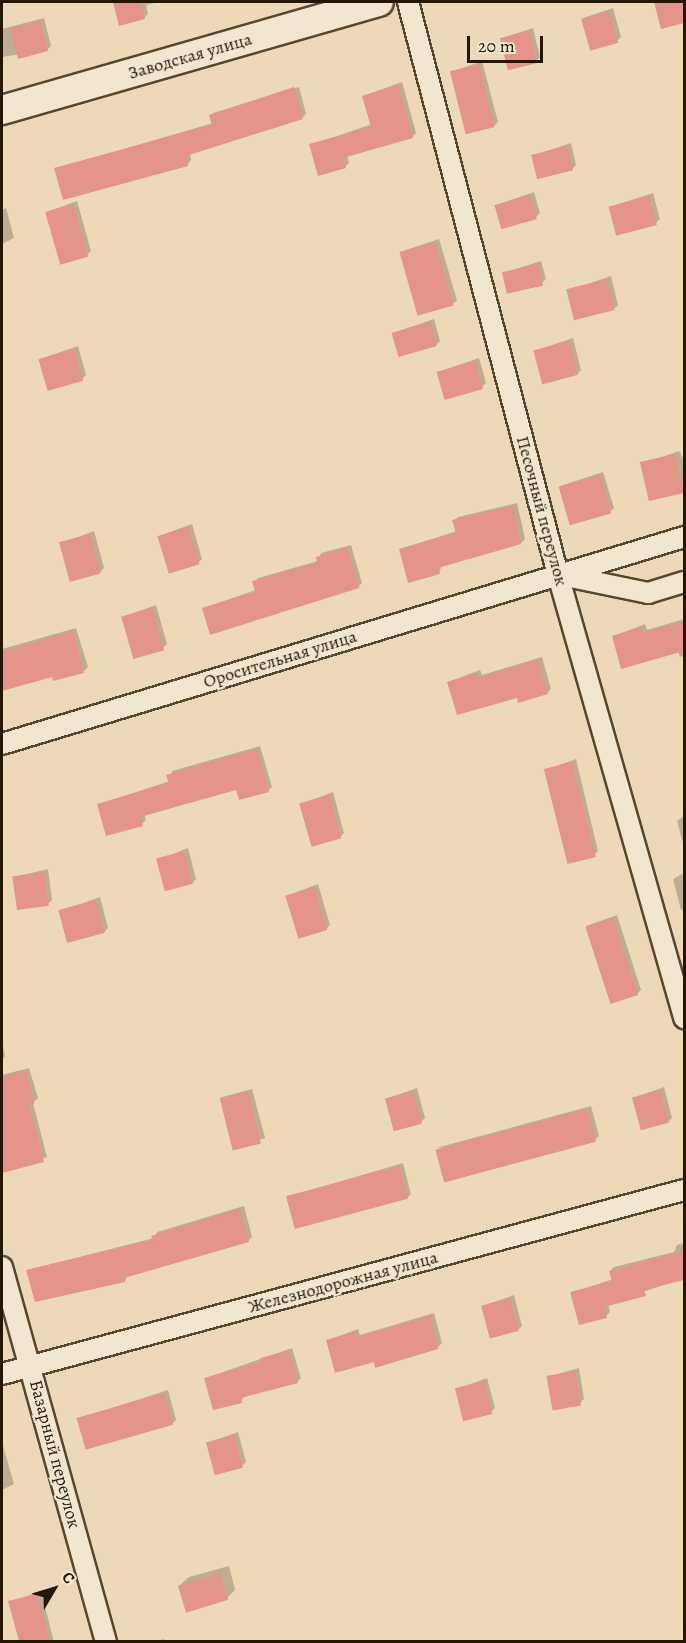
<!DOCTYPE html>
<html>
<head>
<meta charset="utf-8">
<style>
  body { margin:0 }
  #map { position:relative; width:686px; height:1643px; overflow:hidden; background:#edd9b7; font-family:Alegreya,serif }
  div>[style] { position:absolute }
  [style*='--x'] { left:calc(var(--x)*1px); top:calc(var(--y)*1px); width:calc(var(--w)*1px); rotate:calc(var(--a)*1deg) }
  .shadow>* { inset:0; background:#0003; transform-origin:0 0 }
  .building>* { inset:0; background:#e49489; transform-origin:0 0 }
  .roads { filter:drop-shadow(2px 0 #57472e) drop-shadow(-2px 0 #57472e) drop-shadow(0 2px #57472e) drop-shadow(0 -2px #57472e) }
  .minor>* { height:20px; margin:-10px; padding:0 10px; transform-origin:10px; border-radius:10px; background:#f3e6d0 }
  .secondary>* { height:28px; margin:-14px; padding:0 14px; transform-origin:14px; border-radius:14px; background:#f3e6d0 }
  span { translate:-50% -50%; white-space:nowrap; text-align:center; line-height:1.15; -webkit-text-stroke:4.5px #f3e6d0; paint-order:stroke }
  .street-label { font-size:18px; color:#251601 }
  .frame { position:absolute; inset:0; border:3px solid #251601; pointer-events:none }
  .north { position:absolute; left:24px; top:1559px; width:60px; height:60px; -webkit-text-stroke:4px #f3e6d0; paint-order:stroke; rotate:52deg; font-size:16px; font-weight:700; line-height:24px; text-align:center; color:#251601 }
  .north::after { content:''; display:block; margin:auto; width:21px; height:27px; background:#251601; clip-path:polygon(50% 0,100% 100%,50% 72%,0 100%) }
  .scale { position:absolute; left:467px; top:36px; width:76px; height:27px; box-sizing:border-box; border:3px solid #251601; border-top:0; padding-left:8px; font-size:18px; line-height:21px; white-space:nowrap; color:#251601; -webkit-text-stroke:4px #f3e6d0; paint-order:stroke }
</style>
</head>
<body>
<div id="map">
  <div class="shadow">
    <i style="clip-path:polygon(114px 2px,159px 2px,146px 5px,148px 14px,144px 18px,120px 24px)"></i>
    <i style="clip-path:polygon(656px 2px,684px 2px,684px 21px,662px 27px)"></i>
    <i style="clip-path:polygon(613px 8px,621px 37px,617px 41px,583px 18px)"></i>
    <i style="clip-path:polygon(44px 18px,51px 46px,47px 50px,2px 57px,2px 29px)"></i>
    <i style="clip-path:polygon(533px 28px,540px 57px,536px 61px,502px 38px)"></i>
    <i style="clip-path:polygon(482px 61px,498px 122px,494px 126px,452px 72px)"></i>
    <i style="clip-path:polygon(402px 82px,416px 133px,412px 137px,347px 155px,349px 163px,345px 167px,311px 145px,372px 124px,363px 96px)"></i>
    <i style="clip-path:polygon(299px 87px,306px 114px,302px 118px,190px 154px,191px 160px,188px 164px,55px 169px,213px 123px,213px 113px)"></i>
    <i style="clip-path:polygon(571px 143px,576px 165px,572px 169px,532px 156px)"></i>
    <i style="clip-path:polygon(534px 192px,540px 213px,536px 217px,496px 205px)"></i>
    <i style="clip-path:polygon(653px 193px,660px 219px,656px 223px,610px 207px)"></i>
    <i style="clip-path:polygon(77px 201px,91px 251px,87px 255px,47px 212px)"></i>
    <i style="clip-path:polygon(6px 208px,14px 238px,2px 244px,2px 210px)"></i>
    <i style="clip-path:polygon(439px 239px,457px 300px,453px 304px,400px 252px)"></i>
    <i style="clip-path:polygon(541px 261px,546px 279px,542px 283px,503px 273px)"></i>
    <i style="clip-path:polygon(611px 276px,618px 305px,614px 309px,568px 291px)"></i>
    <i style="clip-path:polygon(434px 319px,440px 341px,436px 345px,393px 333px)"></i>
    <i style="clip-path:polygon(573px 338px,581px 370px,577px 374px,534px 351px)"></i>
    <i style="clip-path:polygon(78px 346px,86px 375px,82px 379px,40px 359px)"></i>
    <i style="clip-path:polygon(479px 358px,486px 383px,482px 387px,438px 372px)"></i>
    <i style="clip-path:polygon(679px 451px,684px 460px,684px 492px,652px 500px,642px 464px)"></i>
    <i style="clip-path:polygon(603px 472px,614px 508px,610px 512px,560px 486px)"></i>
    <i style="clip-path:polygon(517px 503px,525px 539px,521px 543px,442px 565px,439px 573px,400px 549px,457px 531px,454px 521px,458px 517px)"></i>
    <i style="clip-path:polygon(192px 524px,202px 559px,198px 563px,159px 536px)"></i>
    <i style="clip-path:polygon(94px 531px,104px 568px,100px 572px,60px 544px)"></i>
    <i style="clip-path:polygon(351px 545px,362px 583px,358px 587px,203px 608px,256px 590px,254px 582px,258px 578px,318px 561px,321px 553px)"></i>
    <i style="clip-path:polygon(156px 605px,167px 644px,163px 648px,122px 617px)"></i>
    <i style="clip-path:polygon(684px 619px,684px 656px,680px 657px,678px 651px,614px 636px,645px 624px,647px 630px)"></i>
    <i style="clip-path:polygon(76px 628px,88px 667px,84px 671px,54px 679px,53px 675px,2px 689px,2px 649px)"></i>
    <i style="clip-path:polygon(542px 657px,551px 689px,547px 693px,518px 696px,448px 682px,480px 670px,482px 675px)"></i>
    <i style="clip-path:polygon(260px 746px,272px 787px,268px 791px,237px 788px,144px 814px,146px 820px,142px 824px,99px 804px,170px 781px,172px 771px)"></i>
    <i style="clip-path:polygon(576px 759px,598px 851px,594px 855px,545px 770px)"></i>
    <i style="clip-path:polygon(333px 792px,344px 833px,340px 837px,301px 804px)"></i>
    <i style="clip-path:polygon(684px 816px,684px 847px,677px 821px)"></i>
    <i style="clip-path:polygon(188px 848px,196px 879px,192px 883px,158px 860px)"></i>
    <i style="clip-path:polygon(48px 869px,52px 900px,48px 904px,14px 877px)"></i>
    <i style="clip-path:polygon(684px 873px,684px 909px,681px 910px,673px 879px)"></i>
    <i style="clip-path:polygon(318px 884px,330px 925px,326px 929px,286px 896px)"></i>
    <i style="clip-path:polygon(100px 897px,108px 928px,104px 932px,61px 911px)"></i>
    <i style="clip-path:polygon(617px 915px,641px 990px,637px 994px,586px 926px)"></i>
    <i style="clip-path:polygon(2px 1040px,5px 1056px,2px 1060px)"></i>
    <i style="clip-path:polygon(29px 1068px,38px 1098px,33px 1103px,47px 1157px,2px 1172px,2px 1136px,6px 1135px,2px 1117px,2px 1075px)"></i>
    <i style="clip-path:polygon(664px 1087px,672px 1118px,668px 1122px,633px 1098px)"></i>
    <i style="clip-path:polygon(417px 1088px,425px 1118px,421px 1122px,386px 1099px)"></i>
    <i style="left:252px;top:1089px;width:51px;height:33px;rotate:75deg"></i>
    <i style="clip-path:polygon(591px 1106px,599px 1136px,595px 1140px,436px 1148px)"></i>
    <i style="clip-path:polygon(403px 1163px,411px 1194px,407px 1198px,287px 1197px)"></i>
    <i style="clip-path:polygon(244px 1206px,252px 1237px,248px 1241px,128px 1275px,125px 1281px,28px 1270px,154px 1238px,157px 1232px)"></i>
    <i style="clip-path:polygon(684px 1243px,684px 1278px,608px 1304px,610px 1312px,606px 1316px,571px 1293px,613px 1279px,610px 1271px,614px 1267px,674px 1252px,677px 1245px)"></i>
    <i style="clip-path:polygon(514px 1295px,522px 1326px,518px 1330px,483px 1306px)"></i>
    <i style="clip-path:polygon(434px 1313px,442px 1343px,438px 1347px,328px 1340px,358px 1329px,360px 1335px)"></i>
    <i style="clip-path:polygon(292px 1348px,301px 1378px,297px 1382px,244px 1396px,241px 1401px,206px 1378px)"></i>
    <i style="clip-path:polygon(579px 1368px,584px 1399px,580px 1403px,547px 1377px)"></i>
    <i style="clip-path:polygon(487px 1378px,495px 1408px,491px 1412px,457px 1389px)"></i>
    <i style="clip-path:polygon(168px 1390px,176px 1420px,172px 1424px,78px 1419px)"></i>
    <i style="clip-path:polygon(238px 1432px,246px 1462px,242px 1466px,207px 1443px)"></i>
    <i style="clip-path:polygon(2px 1442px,14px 1484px,2px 1490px)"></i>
    <i style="clip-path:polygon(229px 1566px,235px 1590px,227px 1598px,180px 1585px,189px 1577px)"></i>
    <i style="clip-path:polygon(41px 1591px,54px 1642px,21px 1642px,10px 1602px)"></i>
    <i style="clip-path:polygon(164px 1639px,165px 1642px,153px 1642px)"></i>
  </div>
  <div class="building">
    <i style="clip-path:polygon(113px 2px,140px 2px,145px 19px,119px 26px)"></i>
    <i style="clip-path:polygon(654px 2px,684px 2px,684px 23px,661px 29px)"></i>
    <i style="left:609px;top:11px;width:33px;height:29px;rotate:74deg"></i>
    <i style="left:40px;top:21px;width:31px;height:31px;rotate:75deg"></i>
    <i style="left:529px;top:31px;width:33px;height:30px;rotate:76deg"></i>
    <i style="left:479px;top:64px;width:65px;height:30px;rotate:76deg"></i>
    <i style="clip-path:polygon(398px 85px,413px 138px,343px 158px,346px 168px,318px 176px,309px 144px,371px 127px,362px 96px)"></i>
    <i style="clip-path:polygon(294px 87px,303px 119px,186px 156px,188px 166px,63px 200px,54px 168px,212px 125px,209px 115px)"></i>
    <i style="left:567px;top:146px;width:25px;height:37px;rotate:76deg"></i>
    <i style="left:530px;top:195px;width:25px;height:37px;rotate:74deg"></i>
    <i style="left:649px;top:196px;width:30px;height:42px;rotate:75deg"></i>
    <i style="left:73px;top:204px;width:55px;height:29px;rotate:74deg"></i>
    <i style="left:435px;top:242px;width:66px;height:37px;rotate:74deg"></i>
    <i style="left:538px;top:264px;width:22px;height:37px;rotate:77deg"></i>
    <i style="left:607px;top:279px;width:32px;height:42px;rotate:76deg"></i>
    <i style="left:430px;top:322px;width:25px;height:40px;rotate:74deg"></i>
    <i style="left:569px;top:341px;width:35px;height:37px;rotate:75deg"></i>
    <i style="left:74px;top:349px;width:33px;height:37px;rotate:74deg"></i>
    <i style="left:475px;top:361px;width:29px;height:40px;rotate:74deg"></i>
    <i style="left:675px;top:454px;width:40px;height:36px;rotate:77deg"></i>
    <i style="left:600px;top:475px;width:40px;height:43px;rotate:74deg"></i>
    <i style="clip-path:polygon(513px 506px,521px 544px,438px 568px,440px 574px,408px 583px,399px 549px,456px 533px,452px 520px)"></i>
    <i style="left:188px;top:527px;width:39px;height:32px;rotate:73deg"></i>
    <i style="left:90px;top:534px;width:41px;height:32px;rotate:75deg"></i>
    <i style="clip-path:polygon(347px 548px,359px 588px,210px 635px,202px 608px,255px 592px,252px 581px,317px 563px,316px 557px)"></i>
    <i style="left:152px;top:608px;width:44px;height:32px;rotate:74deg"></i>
    <i style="clip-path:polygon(684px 621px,684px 651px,621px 669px,612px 636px,641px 627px,643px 633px)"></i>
    <i style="clip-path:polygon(73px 631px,84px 673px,53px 681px,52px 677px,2px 691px,2px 652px)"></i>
    <i style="clip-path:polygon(538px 660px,548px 694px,518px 703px,517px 698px,457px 715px,447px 682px,477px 673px,478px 678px)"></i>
    <i style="clip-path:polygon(257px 749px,269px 792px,239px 800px,236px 790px,140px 817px,143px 826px,106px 836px,97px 804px,169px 783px,166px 775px)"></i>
    <i style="left:572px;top:762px;width:98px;height:29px;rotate:76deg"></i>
    <i style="left:329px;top:795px;width:45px;height:31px;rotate:74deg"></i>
    <i style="left:184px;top:851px;width:34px;height:29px;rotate:75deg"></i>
    <i style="left:44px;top:872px;width:34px;height:32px;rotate:82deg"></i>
    <i style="left:314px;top:887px;width:45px;height:30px;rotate:73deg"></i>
    <i style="left:96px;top:900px;width:34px;height:39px;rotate:75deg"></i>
    <i style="left:613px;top:918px;width:81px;height:29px;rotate:72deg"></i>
    <i style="clip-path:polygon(26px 1071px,34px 1104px,29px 1105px,44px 1162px,2px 1173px,2px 1077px)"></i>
    <i style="left:660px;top:1090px;width:34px;height:29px;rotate:75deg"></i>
    <i style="left:413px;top:1091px;width:34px;height:29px;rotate:75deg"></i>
    <i style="left:248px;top:1092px;width:53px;height:29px;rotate:76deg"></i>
    <i style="left:587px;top:1109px;width:34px;height:157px;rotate:75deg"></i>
    <i style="left:399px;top:1166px;width:34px;height:117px;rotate:75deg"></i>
    <i style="clip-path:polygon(240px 1209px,249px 1242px,124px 1278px,125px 1282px,35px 1302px,26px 1270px,153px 1240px,151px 1236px)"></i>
    <i style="clip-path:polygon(684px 1251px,684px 1280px,644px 1290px,646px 1296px,604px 1307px,607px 1318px,579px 1325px,570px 1292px,612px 1281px,609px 1271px)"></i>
    <i style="left:510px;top:1298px;width:34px;height:30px;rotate:75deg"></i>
    <i style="clip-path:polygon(430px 1316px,438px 1349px,375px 1368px,374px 1362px,335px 1373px,326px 1340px,355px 1332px,356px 1338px)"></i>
    <i style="clip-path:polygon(289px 1351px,298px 1383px,241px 1398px,242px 1403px,213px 1410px,204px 1378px,262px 1362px,260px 1358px)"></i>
    <i style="left:575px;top:1371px;width:35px;height:29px;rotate:80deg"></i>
    <i style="left:484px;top:1381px;width:34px;height:30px;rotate:76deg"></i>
    <i style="left:164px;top:1393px;width:33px;height:91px;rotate:74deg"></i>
    <i style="left:234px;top:1435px;width:34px;height:29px;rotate:75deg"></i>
    <i style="left:220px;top:1573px;width:28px;height:44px;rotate:73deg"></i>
    <i style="clip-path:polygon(37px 1594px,50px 1641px,19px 1641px,8px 1601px)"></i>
  </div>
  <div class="roads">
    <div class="minor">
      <i style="--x:408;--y:2;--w:592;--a:75.33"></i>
      <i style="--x:558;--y:575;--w:461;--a:74.1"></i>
      <i style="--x:561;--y:575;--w:89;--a:11.7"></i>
      <i style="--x:648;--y:593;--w:38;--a:-17"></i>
      <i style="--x:2;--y:744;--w:713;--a:-16.88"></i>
      <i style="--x:2;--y:1267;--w:389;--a:74.5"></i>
      <i style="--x:2;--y:1374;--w:706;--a:-15.1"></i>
    </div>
    <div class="secondary">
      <i style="--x:2;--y:110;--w:392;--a:-16"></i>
    </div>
  </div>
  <div class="street-label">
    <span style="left:190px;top:56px;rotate:-16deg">Заводская улица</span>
    <span style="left:542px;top:511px;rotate:75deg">Песочный переулок</span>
    <span style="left:280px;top:659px;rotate:-17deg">Оросительная улица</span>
    <span style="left:343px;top:1282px;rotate:-15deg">Железнодорожная улица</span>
    <span style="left:55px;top:1454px;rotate:75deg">Базарный переулок</span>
  </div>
  <div class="frame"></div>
  <div class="north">С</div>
  <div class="scale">20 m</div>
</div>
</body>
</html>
